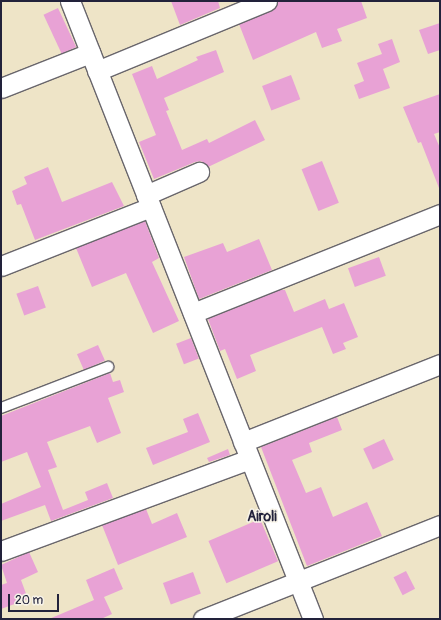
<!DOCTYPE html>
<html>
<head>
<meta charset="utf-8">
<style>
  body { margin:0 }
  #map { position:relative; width:441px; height:620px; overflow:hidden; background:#eee4c7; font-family:Pangolin,sans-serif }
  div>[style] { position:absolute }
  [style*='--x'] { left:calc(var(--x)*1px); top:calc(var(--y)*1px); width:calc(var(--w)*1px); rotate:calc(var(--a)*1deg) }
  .building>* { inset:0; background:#e8a2d5; transform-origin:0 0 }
  .roads { filter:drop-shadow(1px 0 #69666c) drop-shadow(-1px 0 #69666c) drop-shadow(0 1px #69666c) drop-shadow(0 -1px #69666c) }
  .lane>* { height:10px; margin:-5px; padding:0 5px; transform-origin:5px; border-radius:5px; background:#fff }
  .street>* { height:19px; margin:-9.5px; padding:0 9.5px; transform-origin:9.5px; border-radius:9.5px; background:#fff }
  span { translate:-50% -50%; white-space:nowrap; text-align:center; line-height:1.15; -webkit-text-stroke:3px #f7f3e8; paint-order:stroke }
  .district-label { font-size:14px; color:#22223b; font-weight:700 }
  .frame { position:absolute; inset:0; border:2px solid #22223b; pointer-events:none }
  .scale { position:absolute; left:8px; top:594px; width:51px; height:18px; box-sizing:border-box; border:2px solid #22223b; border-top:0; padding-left:5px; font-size:12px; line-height:14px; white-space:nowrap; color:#22223b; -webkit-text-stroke:3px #f7f3e8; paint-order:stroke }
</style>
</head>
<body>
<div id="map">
  <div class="building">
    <i style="clip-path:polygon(171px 1px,218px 1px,220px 8px,180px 25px)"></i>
    <i style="clip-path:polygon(278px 1px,361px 1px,367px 18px,337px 29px,342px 41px,322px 48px,316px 32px,253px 60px,239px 24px,272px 11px)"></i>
    <i style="left:58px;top:8px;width:43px;height:16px;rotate:65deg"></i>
    <i style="clip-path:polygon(440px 23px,440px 50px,428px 54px,419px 30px)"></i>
    <i style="clip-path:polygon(392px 39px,400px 62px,383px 69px,390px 88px,359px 99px,354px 85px,364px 81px,357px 63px,382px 54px,378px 44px)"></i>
    <i style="clip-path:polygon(216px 50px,224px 72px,164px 98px,169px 110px,166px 111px,182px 150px,207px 139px,209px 143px,255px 120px,265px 140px,208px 167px,201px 161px,195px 162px,154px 179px,139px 142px,156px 135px,132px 74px,152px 66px,157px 79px,198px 60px,196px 57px)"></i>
    <i style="left:291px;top:75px;width:26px;height:31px;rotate:69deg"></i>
    <i style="clip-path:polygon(440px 94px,440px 132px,434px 134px,440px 148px,439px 188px,421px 142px,418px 143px,403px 107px)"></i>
    <i style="left:322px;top:161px;width:45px;height:22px;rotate:68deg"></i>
    <i style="clip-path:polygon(48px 167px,62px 202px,112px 182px,124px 206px,35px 240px,21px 204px,17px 205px,12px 191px,27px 184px,24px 177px)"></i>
    <i style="clip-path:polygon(145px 221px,159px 258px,152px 262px,179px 321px,153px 333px,126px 273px,92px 287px,76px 248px)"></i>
    <i style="clip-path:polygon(259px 239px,272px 270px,199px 299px,184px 257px,223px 243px,227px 252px)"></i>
    <i style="left:379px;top:257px;width:20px;height:33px;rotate:70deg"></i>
    <i style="left:38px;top:286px;width:23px;height:23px;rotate:70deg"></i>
    <i style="clip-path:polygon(280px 290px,285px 290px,294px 312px,325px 299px,329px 309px,344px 303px,358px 337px,343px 343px,346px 349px,333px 354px,322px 327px,250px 355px,256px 371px,237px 379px,225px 349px,220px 351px,208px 319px)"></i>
    <i style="left:191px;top:338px;width:22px;height:16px;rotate:69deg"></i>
    <i style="left:98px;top:345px;width:17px;height:23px;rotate:66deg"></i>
    <i style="clip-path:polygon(110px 373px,113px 382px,120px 380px,124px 392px,108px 398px,121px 433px,97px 443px,90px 426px,47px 442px,57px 467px,48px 470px,63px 510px,88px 500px,85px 492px,107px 483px,113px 498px,51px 521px,45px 505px,1px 521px,1px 504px,41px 487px,27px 452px,1px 462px,1px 416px)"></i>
    <i style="clip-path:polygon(198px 413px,210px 442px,153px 465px,146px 448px,188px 432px,183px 419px)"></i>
    <i style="clip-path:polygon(337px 417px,342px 430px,309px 443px,312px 452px,292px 460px,306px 493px,321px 487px,333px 517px,367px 502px,382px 536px,307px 566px,261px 447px)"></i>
    <i style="left:384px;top:439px;width:23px;height:23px;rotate:65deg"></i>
    <i style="clip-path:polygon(228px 449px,230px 455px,209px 462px,207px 458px)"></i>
    <i style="clip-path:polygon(146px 509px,152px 524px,177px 513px,187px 537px,118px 565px,102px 525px)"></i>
    <i style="left:260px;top:519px;width:46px;height:56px;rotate:67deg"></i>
    <i style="clip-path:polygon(29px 552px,38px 572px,21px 580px,28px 599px,1px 609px,1px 585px,7px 583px,1px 565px)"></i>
    <i style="clip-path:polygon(114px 568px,123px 589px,104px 597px,112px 614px,101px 619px,49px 619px,94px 600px,86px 580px)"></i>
    <i style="left:406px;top:571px;width:20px;height:14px;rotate:63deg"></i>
    <i style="left:193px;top:572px;width:23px;height:32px;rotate:70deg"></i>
  </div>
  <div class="roads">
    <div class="lane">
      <i style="--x:1;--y:408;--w:115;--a:-21"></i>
    </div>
    <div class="street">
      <i style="--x:70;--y:1;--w:664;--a:68.54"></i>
      <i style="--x:97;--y:71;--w:184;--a:-22.4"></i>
      <i style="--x:1;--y:88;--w:96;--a:-21.5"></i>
      <i style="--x:146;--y:195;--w:58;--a:-23.5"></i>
      <i style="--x:1;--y:266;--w:161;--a:-21.5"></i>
      <i style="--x:193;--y:313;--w:266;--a:-21.8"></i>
      <i style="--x:243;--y:442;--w:212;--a:-21.6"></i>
      <i style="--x:1;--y:551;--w:265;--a:-20.3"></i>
      <i style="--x:203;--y:619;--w:255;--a:-21.6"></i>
    </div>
  </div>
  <div class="district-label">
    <span style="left:262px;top:517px">Airoli</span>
  </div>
  <div class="frame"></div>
  <div class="scale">20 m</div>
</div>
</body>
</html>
